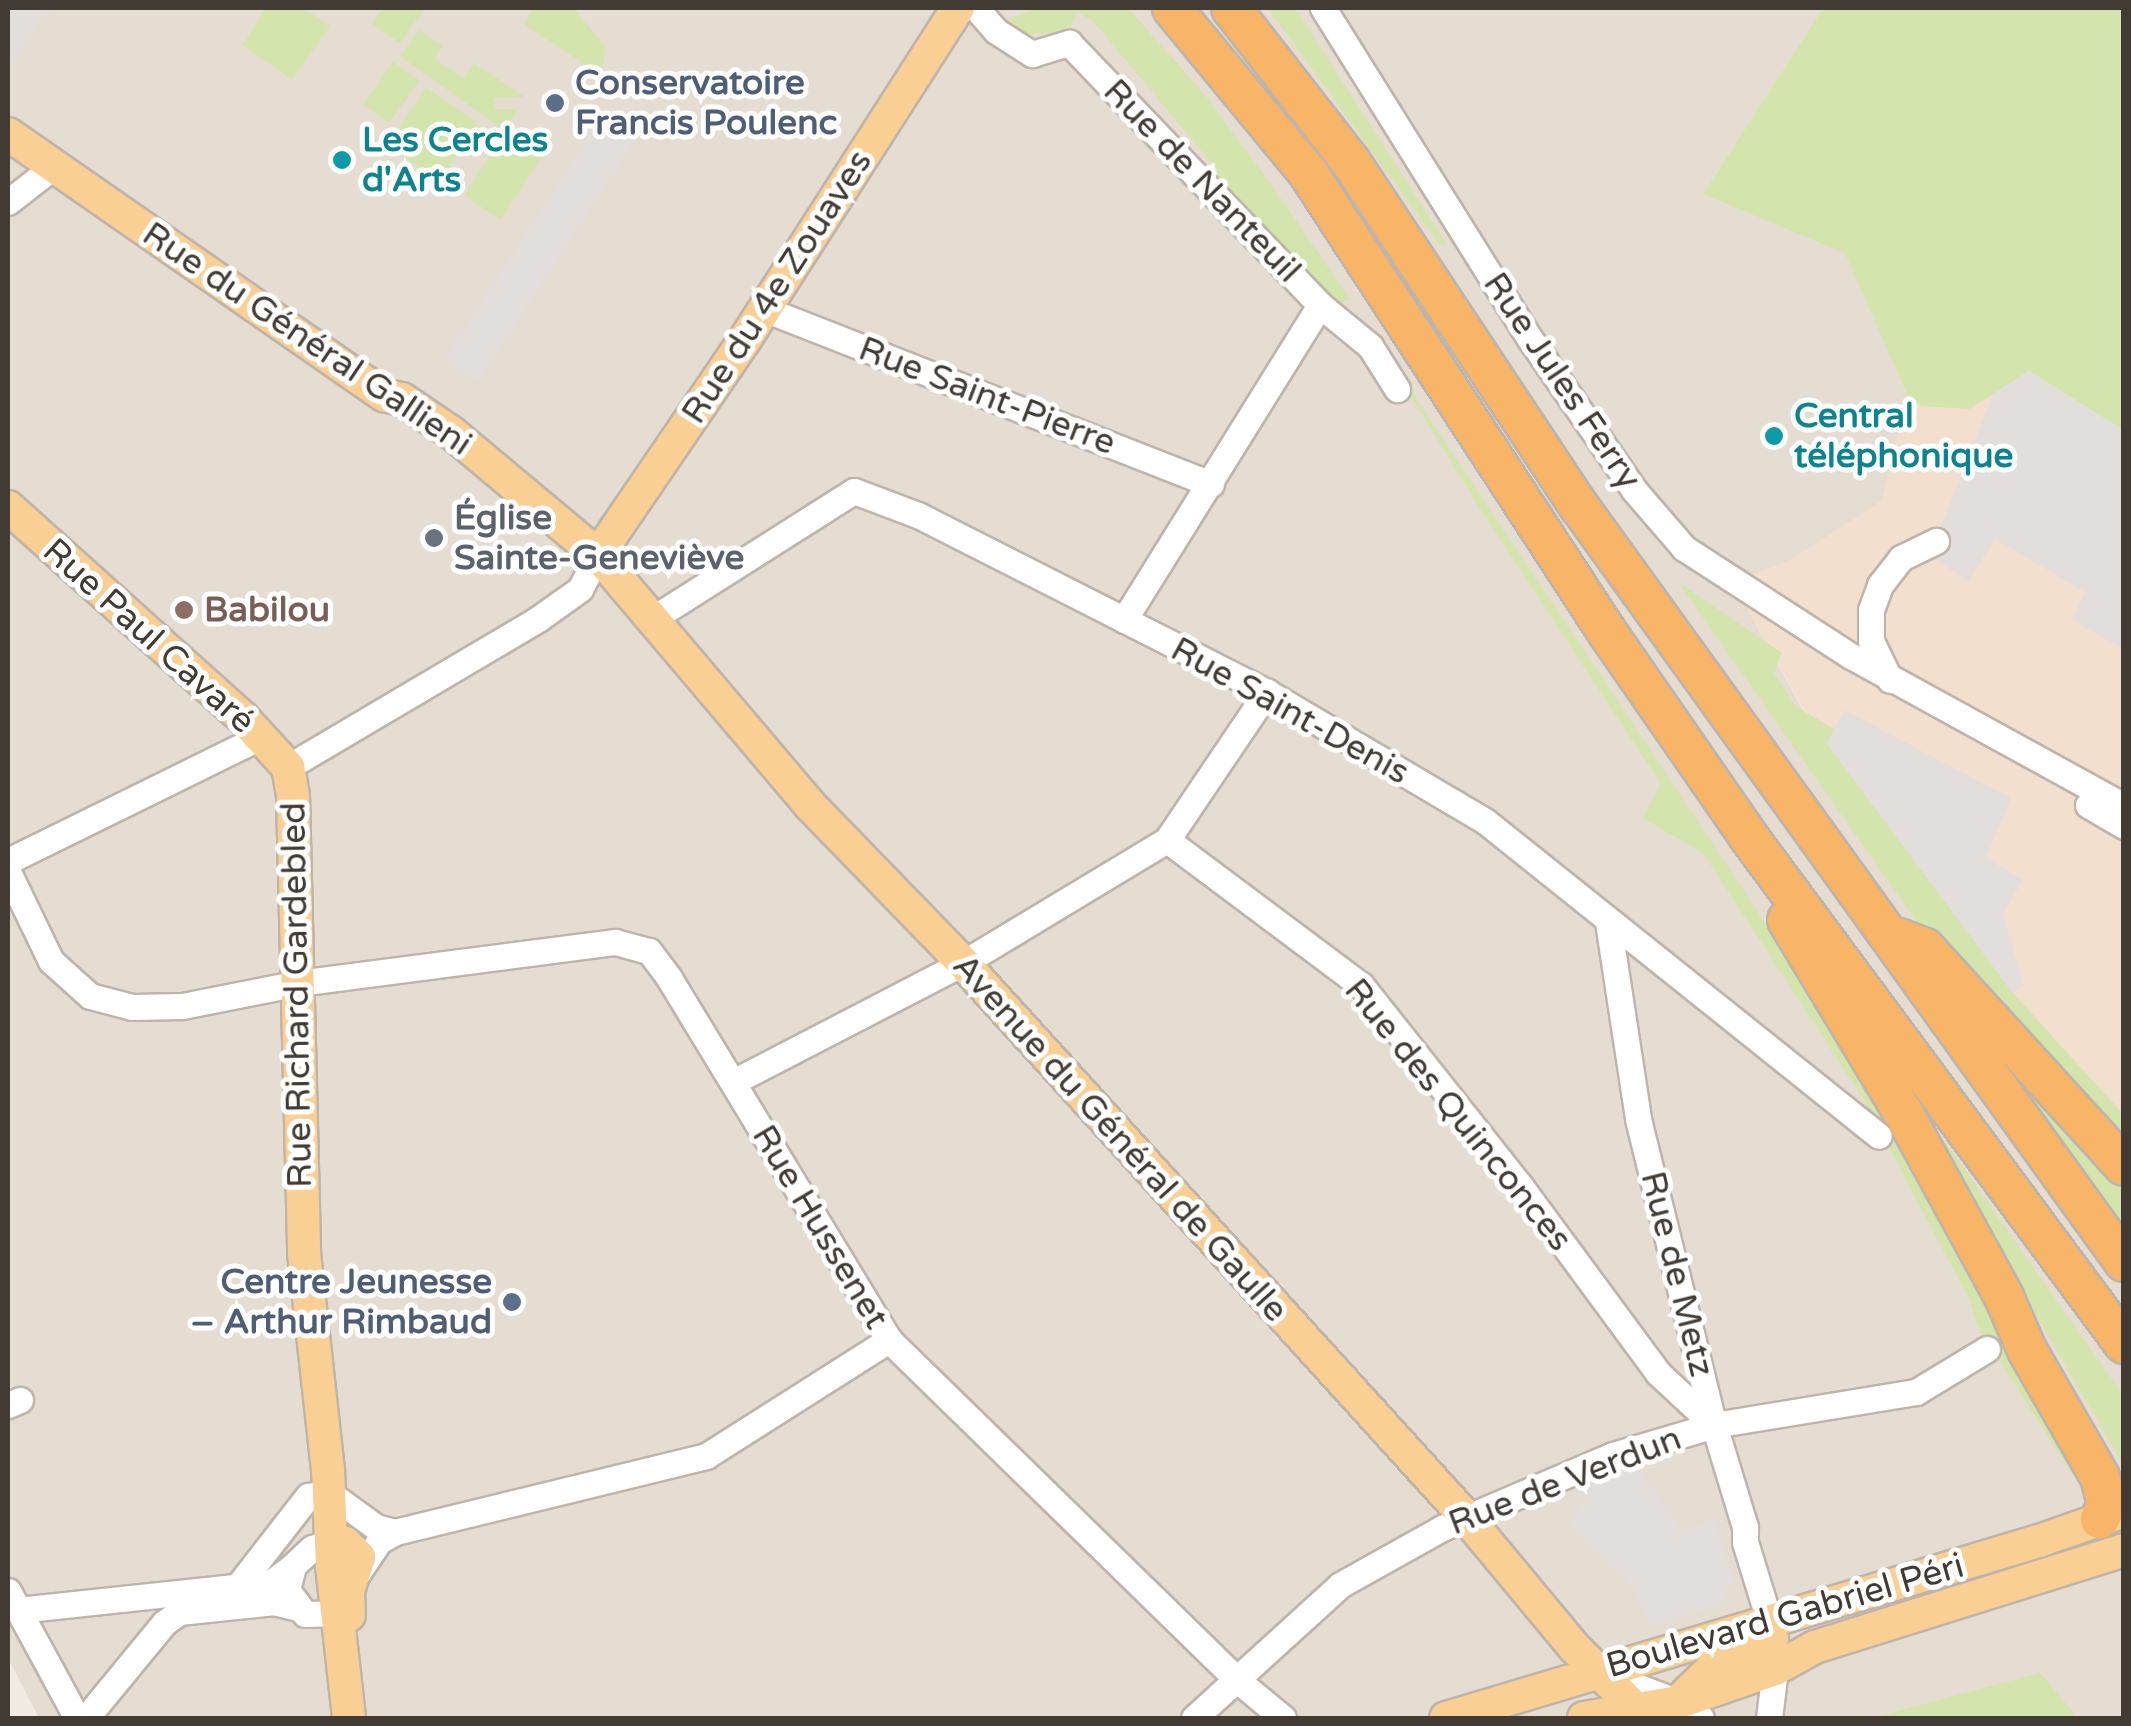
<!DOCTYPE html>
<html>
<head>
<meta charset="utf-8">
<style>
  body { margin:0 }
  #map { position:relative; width:2131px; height:1726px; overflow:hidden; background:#f1ebe3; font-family:"Varela Round",sans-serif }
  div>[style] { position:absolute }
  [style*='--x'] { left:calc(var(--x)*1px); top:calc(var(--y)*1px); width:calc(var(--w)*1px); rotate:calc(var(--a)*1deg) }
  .residential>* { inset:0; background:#e5dcd2 }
  .commercial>* { inset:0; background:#f3dfce }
  .green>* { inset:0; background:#d3e4ad; transform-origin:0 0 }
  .parking>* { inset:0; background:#e2dedc; transform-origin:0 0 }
  .roads { filter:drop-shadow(2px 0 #bfb4aa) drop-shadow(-2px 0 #bfb4aa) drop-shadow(0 2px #bfb4aa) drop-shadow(0 -2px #bfb4aa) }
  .minor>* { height:25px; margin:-12.5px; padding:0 12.5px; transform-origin:12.5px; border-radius:12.5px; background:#fff }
  .major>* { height:32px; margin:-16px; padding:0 16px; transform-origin:16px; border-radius:16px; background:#facf94 }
  .highway>* { height:38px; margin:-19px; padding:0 19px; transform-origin:19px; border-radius:19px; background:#f8b568 }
  .dots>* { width:28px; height:28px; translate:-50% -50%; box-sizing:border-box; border:5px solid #fff; border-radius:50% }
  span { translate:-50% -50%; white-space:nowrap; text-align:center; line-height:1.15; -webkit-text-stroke:10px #fff; paint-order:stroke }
  .service-label { font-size:35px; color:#4e5e75; font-weight:700 }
  .left { translate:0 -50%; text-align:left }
  .right { translate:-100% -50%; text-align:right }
  .culture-label { font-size:35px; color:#0d838f; font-weight:700 }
  .street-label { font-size:35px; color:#423b34 }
  .worship-label { font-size:35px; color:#5b616d; font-weight:700 }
  .education-label { font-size:35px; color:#785e54; font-weight:700 }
  .frame { position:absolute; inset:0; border:10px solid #423b34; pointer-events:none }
</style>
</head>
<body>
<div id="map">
  <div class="residential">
    <i style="clip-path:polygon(8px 8px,1823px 8px,1703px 194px,1845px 252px,1908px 397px,1882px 501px,1791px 561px,1732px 581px,1928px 938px,2123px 1270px,2123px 1718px,39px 1718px,8px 1658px)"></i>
  </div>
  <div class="commercial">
    <i style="clip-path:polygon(2029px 371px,2123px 430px,2123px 1130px,2010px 1005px,1842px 777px,1731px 581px,1787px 562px,1882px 501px,1908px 397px,1921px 406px)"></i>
  </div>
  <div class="green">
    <i style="clip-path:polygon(265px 8px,303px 8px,330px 26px,292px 80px,243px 45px)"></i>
    <i style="clip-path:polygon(383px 8px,425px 8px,400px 43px,372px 24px)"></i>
    <i style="clip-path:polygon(532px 8px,573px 8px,605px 46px,604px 61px,597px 72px,525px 25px)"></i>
    <i style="clip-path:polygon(1036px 8px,1128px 8px,1205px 95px,1277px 193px,1350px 299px,1754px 906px,1850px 1059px,1937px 1211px,2082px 1489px,1977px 1326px,1970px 1301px,1864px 1100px,1754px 931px,1703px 853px,1643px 818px,1661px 784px,1479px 507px,1351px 299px,1338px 303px,1216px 184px,1214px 166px,1093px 21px,1077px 12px,1069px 31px,1020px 35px,1009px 19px)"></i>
    <i style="clip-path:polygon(1268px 8px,1295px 8px,1448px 246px,1439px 244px)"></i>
    <i style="clip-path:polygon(1823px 8px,2123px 8px,2123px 430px,2029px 371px,1969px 409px,1921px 406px,1908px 397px,1845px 253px,1703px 194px)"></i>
    <i style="clip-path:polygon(419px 30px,443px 46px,435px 59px,463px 78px,474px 63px,525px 97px,494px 98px,495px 109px,518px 109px,504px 130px,400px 56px)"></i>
    <i style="left:393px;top:62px;width:32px;height:52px;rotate:35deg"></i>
    <i style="clip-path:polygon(426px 87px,479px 124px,448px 168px,443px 165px,434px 177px,387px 145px)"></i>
    <i style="left:506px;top:131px;width:44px;height:77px;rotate:33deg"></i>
    <i style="clip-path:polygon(1678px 582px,1782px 653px,1774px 673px,1795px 706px,1834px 729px,1827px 744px,2013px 993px,2123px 1114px,2123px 1145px,1928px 938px)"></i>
    <i style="clip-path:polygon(2032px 1087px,2123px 1186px,2123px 1228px,2023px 1094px)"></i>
    <i style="clip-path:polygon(1932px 1123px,2123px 1395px,2123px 1464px,1931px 1135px)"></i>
    <i style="clip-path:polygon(2040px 1673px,2078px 1718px,1873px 1718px)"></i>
  </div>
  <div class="parking">
    <i style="clip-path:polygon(8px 8px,50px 8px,8px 67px)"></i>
    <i style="left:602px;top:117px;width:40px;height:290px;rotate:33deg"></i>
    <i style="clip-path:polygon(2029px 371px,2123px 430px,2123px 649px,2072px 620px,2085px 592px,1995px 539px,1968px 581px,1930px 556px,1993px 394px)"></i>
    <i style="clip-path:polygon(1844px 710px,2011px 798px,1986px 858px,2023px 880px,2003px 913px,2023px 985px,2013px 993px,1827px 744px)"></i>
    <i style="clip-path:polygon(1639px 1469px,1682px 1532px,1713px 1518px,1734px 1579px,1720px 1605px,1650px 1626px,1633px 1586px,1568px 1524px,1599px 1476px)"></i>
  </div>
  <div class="roads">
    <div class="minor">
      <i style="--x:976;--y:8;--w:30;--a:49"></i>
      <i style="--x:996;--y:31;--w:43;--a:32.6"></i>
      <i style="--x:1032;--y:54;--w:39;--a:-17"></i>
      <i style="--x:1069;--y:43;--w:363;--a:46.2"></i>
      <i style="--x:1320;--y:305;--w:371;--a:121.9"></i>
      <i style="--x:1323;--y:8;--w:390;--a:58"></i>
      <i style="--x:1530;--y:339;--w:183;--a:55.4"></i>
      <i style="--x:1634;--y:490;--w:77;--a:49.2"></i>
      <i style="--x:1684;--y:548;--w:199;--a:32.9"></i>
      <i style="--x:1851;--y:656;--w:311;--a:28.8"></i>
      <i style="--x:8;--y:202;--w:58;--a:-38"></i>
      <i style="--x:1320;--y:305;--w:65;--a:39.4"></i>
      <i style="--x:1370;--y:346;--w:51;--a:57.9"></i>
      <i style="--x:764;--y:309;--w:480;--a:21.4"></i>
      <i style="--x:652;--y:619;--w:239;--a:-32.4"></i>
      <i style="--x:854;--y:491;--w:68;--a:20.6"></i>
      <i style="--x:918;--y:515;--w:391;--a:26.9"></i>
      <i style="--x:1267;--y:692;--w:253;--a:30.6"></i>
      <i style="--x:1485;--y:821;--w:504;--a:38.64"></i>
      <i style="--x:1890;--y:680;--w:43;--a:-116"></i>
      <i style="--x:1871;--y:641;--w:31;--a:-90"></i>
      <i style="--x:1871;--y:610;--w:27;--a:-70"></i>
      <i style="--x:1880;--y:585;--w:34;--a:-52"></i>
      <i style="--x:1901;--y:558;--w:39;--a:-26"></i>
      <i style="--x:288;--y:767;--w:291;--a:-30.6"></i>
      <i style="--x:538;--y:619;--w:52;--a:-35.5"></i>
      <i style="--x:580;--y:589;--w:38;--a:-62"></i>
      <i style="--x:2088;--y:805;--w:42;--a:30.3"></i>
      <i style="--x:1167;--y:840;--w:242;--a:36.8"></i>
      <i style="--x:1361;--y:985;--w:258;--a:51.6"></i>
      <i style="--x:1521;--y:1187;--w:231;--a:53.6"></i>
      <i style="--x:1658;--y:1373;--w:76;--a:42.9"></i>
      <i style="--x:8;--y:861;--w:281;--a:-26.2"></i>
      <i style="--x:8;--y:872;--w:99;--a:64.2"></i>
      <i style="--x:51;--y:961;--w:52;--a:41.9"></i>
      <i style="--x:90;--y:996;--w:43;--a:14.7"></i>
      <i style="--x:132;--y:1007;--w:50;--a:-1.1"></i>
      <i style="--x:182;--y:1006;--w:118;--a:-11.2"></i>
      <i style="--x:298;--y:983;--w:320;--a:-7.4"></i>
      <i style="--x:615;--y:942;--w:35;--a:15"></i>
      <i style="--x:649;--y:951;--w:34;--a:53"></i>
      <i style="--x:669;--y:978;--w:424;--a:58.7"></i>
      <i style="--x:889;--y:1340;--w:485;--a:44.3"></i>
      <i style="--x:1236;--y:1679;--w:61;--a:39.7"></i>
      <i style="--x:1608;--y:922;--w:199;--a:81.3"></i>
      <i style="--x:1638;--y:1119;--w:315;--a:76.1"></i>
      <i style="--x:1714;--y:1425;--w:107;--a:73.1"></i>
      <i style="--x:1745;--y:1527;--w:15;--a:90"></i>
      <i style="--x:1745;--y:1542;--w:82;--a:72.9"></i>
      <i style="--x:733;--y:1082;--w:259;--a:-27.4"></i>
      <i style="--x:963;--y:963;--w:238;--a:-31.1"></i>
      <i style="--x:1167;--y:840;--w:179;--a:-56"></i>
      <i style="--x:8;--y:1405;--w:13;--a:-23"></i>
      <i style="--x:331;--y:1542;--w:20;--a:162"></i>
      <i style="--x:312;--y:1548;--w:26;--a:137"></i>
      <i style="--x:293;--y:1566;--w:25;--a:104"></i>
      <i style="--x:287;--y:1590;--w:30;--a:53"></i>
      <i style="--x:305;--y:1614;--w:43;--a:-1.3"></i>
      <i style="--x:357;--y:1574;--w:40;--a:-56"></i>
      <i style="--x:379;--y:1541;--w:18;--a:-29"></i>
      <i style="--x:395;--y:1532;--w:320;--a:-13.7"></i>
      <i style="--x:706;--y:1456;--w:217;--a:-32.4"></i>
      <i style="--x:238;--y:1586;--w:114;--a:-52.1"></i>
      <i style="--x:308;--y:1496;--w:21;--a:-8"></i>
      <i style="--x:329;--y:1493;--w:58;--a:35.9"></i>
      <i style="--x:376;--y:1527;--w:20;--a:15"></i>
      <i style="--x:8;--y:1591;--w:145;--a:61.5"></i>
      <i style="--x:18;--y:1610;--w:253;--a:-6.1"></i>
      <i style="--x:270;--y:1583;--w:29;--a:-36"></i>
      <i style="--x:1607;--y:1675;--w:77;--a:20.6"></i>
      <i style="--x:1679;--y:1702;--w:27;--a:36"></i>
      <i style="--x:86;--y:1718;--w:123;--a:-50.6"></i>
      <i style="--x:164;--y:1623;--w:19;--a:-36"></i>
      <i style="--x:179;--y:1612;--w:96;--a:-6"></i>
      <i style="--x:274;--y:1602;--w:25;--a:14"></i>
      <i style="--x:1194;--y:1718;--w:197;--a:-42.3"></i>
      <i style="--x:1340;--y:1585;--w:117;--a:-29.2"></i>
      <i style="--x:1442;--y:1528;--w:186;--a:-23.1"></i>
      <i style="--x:1613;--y:1455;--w:105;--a:-16.5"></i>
      <i style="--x:1714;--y:1425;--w:205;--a:-9.3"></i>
      <i style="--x:1916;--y:1392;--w:83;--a:-31.2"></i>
      <i style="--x:1769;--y:1718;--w:49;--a:-83"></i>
    </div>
    <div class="major">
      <i style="--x:8;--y:134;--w:458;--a:34.8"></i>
      <i style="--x:384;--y:395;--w:18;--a:13"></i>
      <i style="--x:402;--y:399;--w:60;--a:34.2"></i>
      <i style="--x:452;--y:433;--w:190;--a:39.9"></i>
      <i style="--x:598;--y:555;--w:328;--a:49.7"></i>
      <i style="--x:810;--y:805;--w:220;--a:45.9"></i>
      <i style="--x:963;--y:963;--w:748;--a:47.76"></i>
      <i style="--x:1466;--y:1517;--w:169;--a:50.3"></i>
      <i style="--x:1574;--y:1647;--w:100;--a:45"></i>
      <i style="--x:8;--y:507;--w:316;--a:41.9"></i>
      <i style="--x:243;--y:718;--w:67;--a:47.4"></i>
      <i style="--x:288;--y:767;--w:29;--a:80"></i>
      <i style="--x:293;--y:796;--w:457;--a:88.6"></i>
      <i style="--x:304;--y:1253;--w:217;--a:83.7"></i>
      <i style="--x:328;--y:1469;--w:97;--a:87.6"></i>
      <i style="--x:332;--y:1566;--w:153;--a:83.6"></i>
      <i style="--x:598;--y:555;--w:263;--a:-55.7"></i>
      <i style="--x:746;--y:338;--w:392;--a:-57.3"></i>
      <i style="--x:331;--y:1542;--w:14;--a:4"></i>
      <i style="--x:345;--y:1543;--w:20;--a:45"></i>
      <i style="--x:359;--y:1557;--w:35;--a:108"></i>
      <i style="--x:348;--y:1590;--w:25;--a:88"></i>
      <i style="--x:1681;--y:1699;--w:57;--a:-44.3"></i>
      <i style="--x:1722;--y:1659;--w:54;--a:-21.8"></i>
      <i style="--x:1446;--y:1718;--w:619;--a:-16.62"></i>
      <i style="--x:2039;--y:1541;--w:90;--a:-19.4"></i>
      <i style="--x:1584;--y:1718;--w:96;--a:-9.6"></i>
      <i style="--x:1679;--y:1702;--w:102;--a:-19"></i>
      <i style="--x:1775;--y:1669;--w:46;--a:-28.8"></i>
      <i style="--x:1815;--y:1647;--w:324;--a:-17.4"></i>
    </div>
    <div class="highway">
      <i style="--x:1172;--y:8;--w:214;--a:50.5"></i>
      <i style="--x:1308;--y:173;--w:548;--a:56.92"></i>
      <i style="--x:1607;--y:632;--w:248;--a:55.3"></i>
      <i style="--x:1748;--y:836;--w:632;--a:53.49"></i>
      <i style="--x:1231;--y:8;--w:195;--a:52.1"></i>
      <i style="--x:1351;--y:162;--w:413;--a:56.5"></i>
      <i style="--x:1579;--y:506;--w:932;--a:54.21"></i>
      <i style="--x:1787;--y:920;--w:227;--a:58.9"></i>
      <i style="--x:1904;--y:1114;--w:209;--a:61.3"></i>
      <i style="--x:2004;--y:1297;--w:58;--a:66.5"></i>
      <i style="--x:2027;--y:1350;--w:146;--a:60.1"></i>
      <i style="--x:2100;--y:1477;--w:29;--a:76"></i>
      <i style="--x:2107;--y:1505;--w:16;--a:117"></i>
      <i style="--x:1899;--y:938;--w:28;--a:21"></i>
      <i style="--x:1925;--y:948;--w:295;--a:47.6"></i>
    </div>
  </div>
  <div class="dots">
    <i style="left:555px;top:103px;background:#5c6f8a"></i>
    <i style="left:342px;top:160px;background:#0f9aa8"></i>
    <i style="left:1774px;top:436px;background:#0f9aa8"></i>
    <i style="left:434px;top:538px;background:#6b7280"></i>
    <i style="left:184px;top:610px;background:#8d6e63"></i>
    <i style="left:512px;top:1302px;background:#5c6f8a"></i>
  </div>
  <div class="service-label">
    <span class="left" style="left:575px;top:103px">Conservatoire<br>Francis Poulenc</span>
    <span class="right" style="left:492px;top:1302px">Centre Jeunesse<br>– Arthur Rimbaud</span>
  </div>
  <div class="culture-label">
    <span class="left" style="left:362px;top:160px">Les Cercles<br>d'Arts</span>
    <span class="left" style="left:1794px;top:436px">Central<br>téléphonique</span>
  </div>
  <div class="street-label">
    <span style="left:1202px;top:181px;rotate:46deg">Rue de Nanteuil</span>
    <span style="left:777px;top:287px;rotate:-57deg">Rue du 4e Zouaves</span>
    <span style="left:307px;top:339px;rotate:34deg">Rue du Général Gallieni</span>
    <span style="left:1562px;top:381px;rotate:56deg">Rue Jules Ferry</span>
    <span style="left:987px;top:396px;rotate:21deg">Rue Saint-Pierre</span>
    <span style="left:149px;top:636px;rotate:42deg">Rue Paul Cavaré</span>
    <span style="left:1290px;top:711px;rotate:29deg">Rue Saint-Denis</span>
    <span style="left:297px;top:995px;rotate:-91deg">Rue Richard Gardebled</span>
    <span style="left:1458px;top:1115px;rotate:51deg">Rue des Quinconces</span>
    <span style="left:1120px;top:1138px;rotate:48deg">Avenue du Général de Gaulle</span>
    <span style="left:820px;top:1227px;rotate:59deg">Rue Hussenet</span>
    <span style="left:1677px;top:1274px;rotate:76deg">Rue de Metz</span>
    <span style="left:1565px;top:1481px;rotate:-21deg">Rue de Verdun</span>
    <span style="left:1785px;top:1616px;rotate:-16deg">Boulevard Gabriel Péri</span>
  </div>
  <div class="worship-label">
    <span class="left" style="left:454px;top:538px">Église<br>Sainte-Geneviève</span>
  </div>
  <div class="education-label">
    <span class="left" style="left:204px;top:610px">Babilou</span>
  </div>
  <div class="frame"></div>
</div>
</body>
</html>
